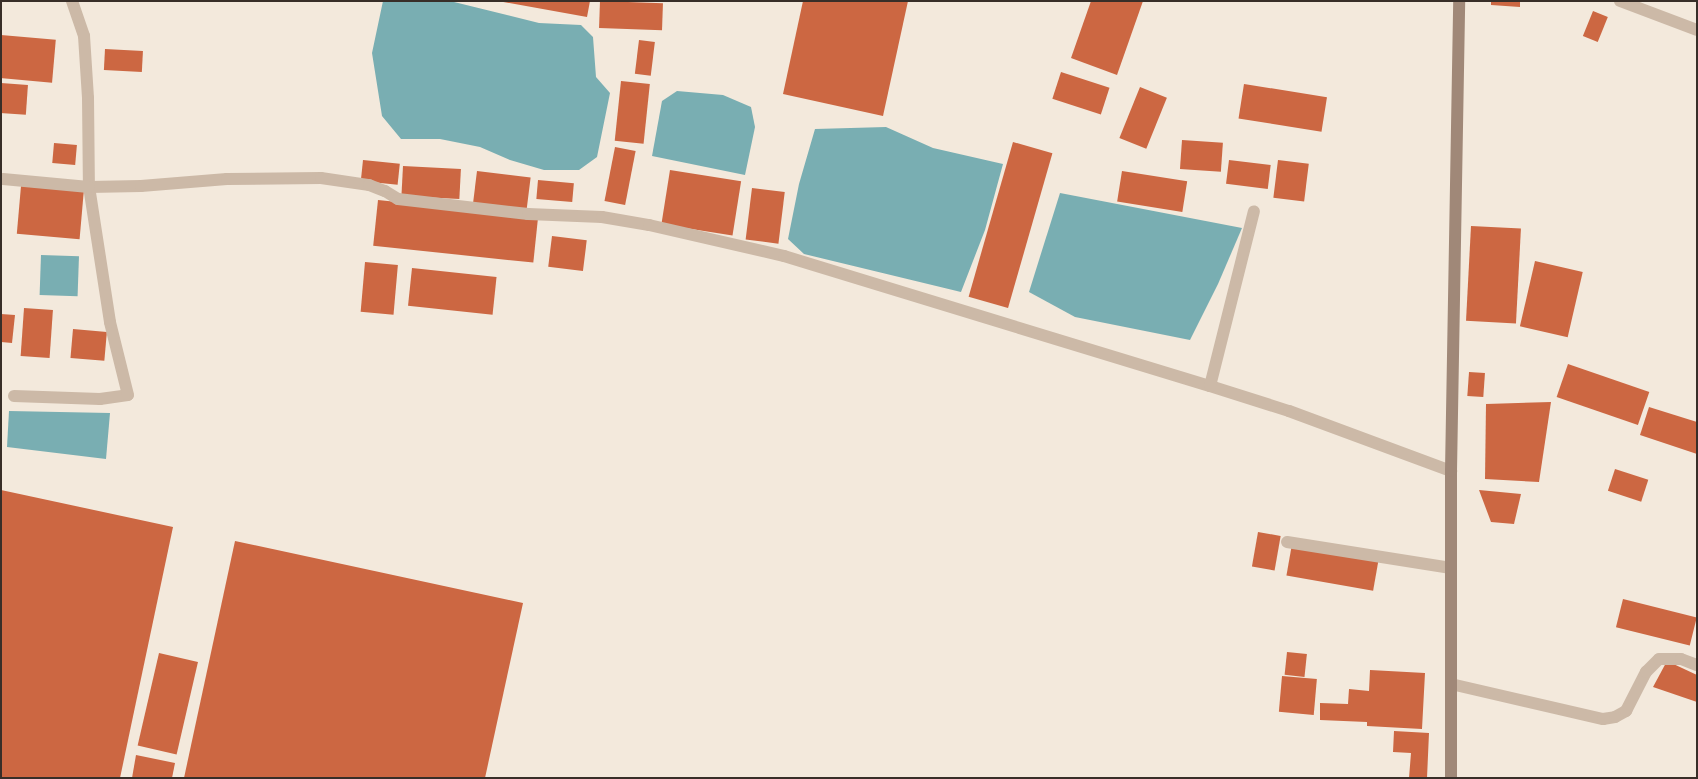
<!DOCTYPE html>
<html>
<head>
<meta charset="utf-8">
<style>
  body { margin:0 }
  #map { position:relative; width:1698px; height:779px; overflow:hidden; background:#f3e9dc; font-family:Signika,sans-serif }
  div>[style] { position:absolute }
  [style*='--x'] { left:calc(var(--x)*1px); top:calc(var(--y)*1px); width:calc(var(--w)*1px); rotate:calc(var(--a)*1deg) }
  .water>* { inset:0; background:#79aeb2; transform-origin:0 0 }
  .building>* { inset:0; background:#cc6742; transform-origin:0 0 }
  .lane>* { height:12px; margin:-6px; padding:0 6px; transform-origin:6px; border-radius:6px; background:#ccb9a7 }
  .street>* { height:12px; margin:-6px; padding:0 6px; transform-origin:6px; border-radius:6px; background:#ccb9a7 }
  .secondary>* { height:12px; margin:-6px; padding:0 6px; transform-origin:6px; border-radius:6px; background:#a08878 }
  span { translate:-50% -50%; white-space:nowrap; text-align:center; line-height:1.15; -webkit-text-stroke:4px #fbf3e9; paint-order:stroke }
  .frame { position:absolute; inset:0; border:2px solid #382e28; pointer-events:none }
</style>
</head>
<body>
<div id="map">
  <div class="water">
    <i style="clip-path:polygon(383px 1px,450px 1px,539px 23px,581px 25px,593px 37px,596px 77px,610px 93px,597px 157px,579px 170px,544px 170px,510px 160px,480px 147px,440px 139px,401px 139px,382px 116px,372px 53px)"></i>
    <i style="clip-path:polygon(677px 91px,723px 95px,751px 107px,755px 127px,745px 175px,652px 156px,662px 101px)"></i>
    <i style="clip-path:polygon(886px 127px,933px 148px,1003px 164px,985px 230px,961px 292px,804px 254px,788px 239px,799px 184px,815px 129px)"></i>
    <i style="clip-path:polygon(1060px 193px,1242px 228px,1218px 284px,1190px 340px,1075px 317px,1029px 292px)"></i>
    <i style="left:41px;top:255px;width:38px;height:40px;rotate:2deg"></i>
    <i style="clip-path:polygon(9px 411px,110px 413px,106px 459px,7px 447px)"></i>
  </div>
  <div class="building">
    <i style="clip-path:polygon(498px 1px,590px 1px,587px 17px)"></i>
    <i style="left:600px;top:1px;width:63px;height:27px;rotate:2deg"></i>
    <i style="clip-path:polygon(803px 1px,908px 1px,883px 116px,783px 94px)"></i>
    <i style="clip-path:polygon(1091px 1px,1143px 1px,1117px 75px,1071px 58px)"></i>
    <i style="clip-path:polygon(1491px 1px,1520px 1px,1520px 7px,1491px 5px)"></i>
    <i style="left:1593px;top:11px;width:16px;height:27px;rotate:22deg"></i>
    <i style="left:1px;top:35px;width:55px;height:43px;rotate:5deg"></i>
    <i style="left:639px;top:40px;width:16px;height:34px;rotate:7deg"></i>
    <i style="left:105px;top:49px;width:38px;height:21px;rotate:3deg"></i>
    <i style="left:1061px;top:72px;width:51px;height:28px;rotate:18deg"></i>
    <i style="left:621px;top:81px;width:29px;height:60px;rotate:6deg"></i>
    <i style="left:1px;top:83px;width:27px;height:30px;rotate:4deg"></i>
    <i style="left:1244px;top:84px;width:84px;height:35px;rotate:9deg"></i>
    <i style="left:1140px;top:87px;width:29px;height:55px;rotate:22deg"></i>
    <i style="left:1182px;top:140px;width:41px;height:29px;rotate:4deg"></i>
    <i style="left:1013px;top:142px;width:41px;height:161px;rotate:16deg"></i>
    <i style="left:54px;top:143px;width:23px;height:20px;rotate:5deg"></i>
    <i style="left:615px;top:147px;width:21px;height:55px;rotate:11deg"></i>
    <i style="left:363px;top:160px;width:37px;height:21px;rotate:6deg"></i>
    <i style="left:1229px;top:160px;width:42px;height:24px;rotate:7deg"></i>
    <i style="left:1278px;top:160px;width:31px;height:38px;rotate:7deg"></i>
    <i style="left:403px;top:166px;width:58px;height:30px;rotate:3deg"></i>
    <i style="left:670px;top:170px;width:72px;height:55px;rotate:9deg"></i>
    <i style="left:477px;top:171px;width:54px;height:33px;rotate:7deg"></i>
    <i style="left:1122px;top:171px;width:66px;height:31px;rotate:9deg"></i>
    <i style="left:538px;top:180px;width:36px;height:19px;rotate:5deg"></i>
    <i style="left:21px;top:186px;width:63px;height:48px;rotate:5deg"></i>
    <i style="left:752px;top:188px;width:33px;height:52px;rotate:7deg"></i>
    <i style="left:378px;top:200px;width:161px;height:46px;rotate:6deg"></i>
    <i style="left:1471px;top:226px;width:50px;height:95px;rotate:3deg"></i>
    <i style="left:552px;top:236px;width:35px;height:31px;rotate:7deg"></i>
    <i style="left:1535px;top:261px;width:49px;height:67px;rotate:13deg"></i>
    <i style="left:365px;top:262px;width:33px;height:50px;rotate:5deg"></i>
    <i style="left:412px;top:268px;width:85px;height:38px;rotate:6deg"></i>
    <i style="left:24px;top:308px;width:29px;height:48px;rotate:4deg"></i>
    <i style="clip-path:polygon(1px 314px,15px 315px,12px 343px,1px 342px)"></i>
    <i style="left:73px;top:329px;width:34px;height:29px;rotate:5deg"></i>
    <i style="left:1568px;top:364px;width:86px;height:35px;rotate:19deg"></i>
    <i style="left:1469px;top:372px;width:16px;height:24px;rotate:4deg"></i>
    <i style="clip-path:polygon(1551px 402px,1539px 482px,1485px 479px,1486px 404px)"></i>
    <i style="clip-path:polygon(1649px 407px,1697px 422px,1697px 454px,1640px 435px)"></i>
    <i style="left:1615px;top:469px;width:35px;height:23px;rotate:18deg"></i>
    <i style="clip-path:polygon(1px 490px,173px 527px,120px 778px,1px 778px)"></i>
    <i style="clip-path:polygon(1479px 490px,1521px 494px,1514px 524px,1491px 522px)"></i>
    <i style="left:1258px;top:532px;width:23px;height:35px;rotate:10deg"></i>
    <i style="clip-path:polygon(235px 541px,523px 603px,485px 778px,184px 778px)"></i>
    <i style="left:1292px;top:544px;width:88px;height:32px;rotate:10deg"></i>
    <i style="left:1623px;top:599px;width:76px;height:29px;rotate:14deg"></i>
    <i style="left:1287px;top:652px;width:20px;height:23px;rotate:6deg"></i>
    <i style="left:159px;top:653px;width:40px;height:95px;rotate:13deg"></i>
    <i style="clip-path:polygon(1667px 661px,1697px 675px,1697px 702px,1653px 687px)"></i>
    <i style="clip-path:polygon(1370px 670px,1425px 673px,1422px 729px,1367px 726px,1367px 722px,1320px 720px,1320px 703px,1348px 704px,1349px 689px,1369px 691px)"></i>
    <i style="left:1282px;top:676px;width:35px;height:36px;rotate:5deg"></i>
    <i style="clip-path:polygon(1394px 731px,1429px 733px,1427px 778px,1409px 778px,1411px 753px,1393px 752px)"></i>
    <i style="clip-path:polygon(136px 755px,175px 763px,172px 778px,132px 778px)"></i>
  </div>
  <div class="lane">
    <i style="--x:14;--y:396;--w:86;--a:2"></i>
    <i style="--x:100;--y:399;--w:28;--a:-8"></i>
    <i style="--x:128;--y:395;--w:75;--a:-103.9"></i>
    <i style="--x:110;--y:322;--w:137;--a:-98.8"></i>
    <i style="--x:1287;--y:542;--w:166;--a:9"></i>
    <i style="--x:1451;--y:684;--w:156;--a:13"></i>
    <i style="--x:1603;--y:719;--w:12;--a:-9"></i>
    <i style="--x:1615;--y:717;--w:13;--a:-29"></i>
    <i style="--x:1626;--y:711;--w:44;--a:-62.9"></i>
    <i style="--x:1646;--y:672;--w:18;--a:-45"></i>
    <i style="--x:1659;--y:659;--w:22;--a:0"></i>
    <i style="--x:1681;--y:659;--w:17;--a:21"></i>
  </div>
  <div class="street">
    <i style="--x:72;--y:1;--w:37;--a:71"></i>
    <i style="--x:84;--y:36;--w:62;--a:86.3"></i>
    <i style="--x:88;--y:98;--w:89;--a:89.4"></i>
    <i style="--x:89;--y:187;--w:52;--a:-1.1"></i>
    <i style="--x:141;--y:186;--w:86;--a:-4.7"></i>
    <i style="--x:227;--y:179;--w:94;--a:-0.6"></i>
    <i style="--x:321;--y:178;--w:49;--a:8.3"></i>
    <i style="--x:369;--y:185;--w:17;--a:21"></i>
    <i style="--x:385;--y:191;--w:15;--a:32"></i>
    <i style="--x:398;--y:199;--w:131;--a:6.6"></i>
    <i style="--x:528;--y:214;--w:74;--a:2.3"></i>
    <i style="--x:602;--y:217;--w:48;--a:9.7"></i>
    <i style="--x:649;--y:225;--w:139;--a:12.9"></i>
    <i style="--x:784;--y:256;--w:445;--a:17"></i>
    <i style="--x:1210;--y:386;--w:83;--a:17.6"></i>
    <i style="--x:1289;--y:411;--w:173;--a:20.3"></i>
    <i style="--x:1620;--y:1;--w:82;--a:20.6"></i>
    <i style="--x:3;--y:179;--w:86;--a:5.3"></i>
    <i style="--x:1210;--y:386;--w:180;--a:-75.9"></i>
  </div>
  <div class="secondary">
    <i style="--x:1451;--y:778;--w:307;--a:-90"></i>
    <i style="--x:1451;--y:471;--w:470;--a:-89"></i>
  </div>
  <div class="frame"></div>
</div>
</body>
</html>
